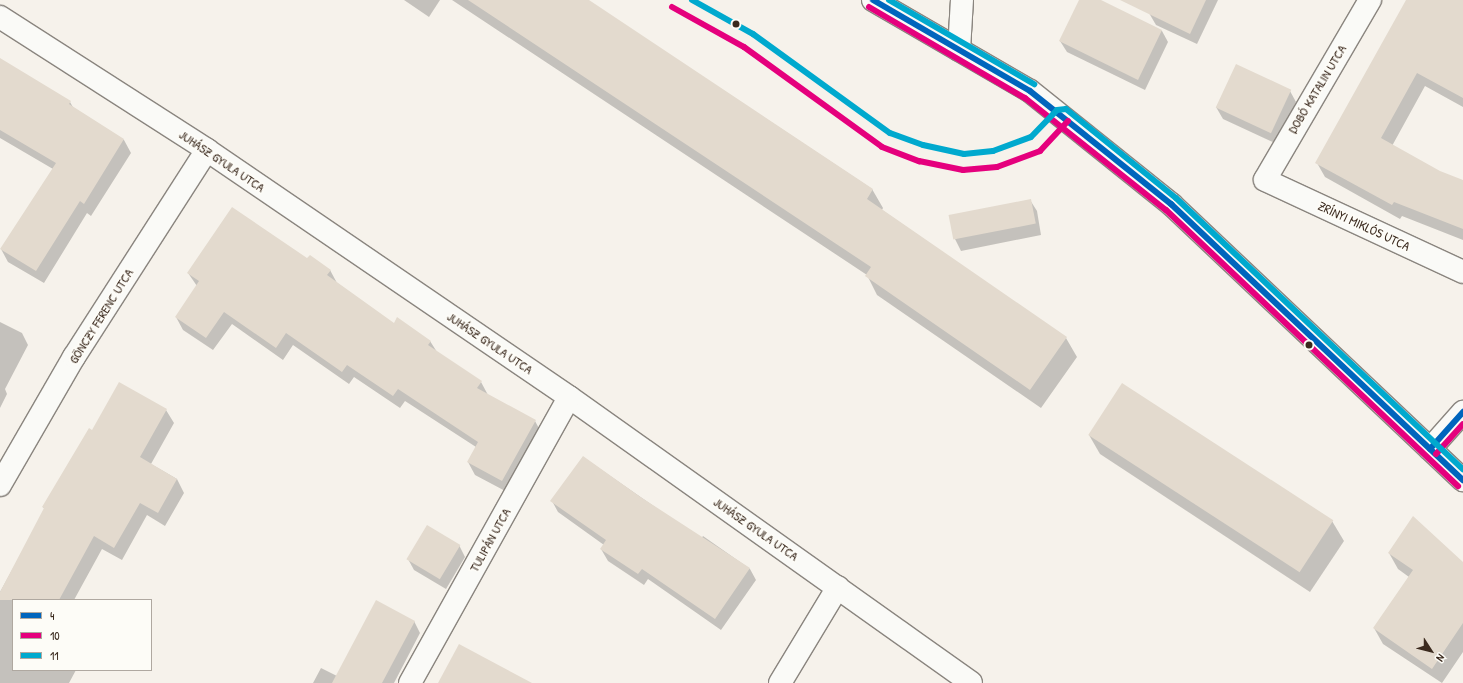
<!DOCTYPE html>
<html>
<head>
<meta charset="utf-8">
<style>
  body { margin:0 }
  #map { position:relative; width:1463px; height:683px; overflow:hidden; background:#f6f2eb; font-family:"Patrick Hand",sans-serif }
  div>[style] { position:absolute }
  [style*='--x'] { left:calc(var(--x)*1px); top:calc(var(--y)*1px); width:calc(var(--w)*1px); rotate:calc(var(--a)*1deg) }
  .shadow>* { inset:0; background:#0003 }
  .building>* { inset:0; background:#e3dace; transform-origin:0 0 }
  .roads { filter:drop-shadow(1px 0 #8a857f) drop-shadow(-1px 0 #8a857f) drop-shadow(0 1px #8a857f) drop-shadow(0 -1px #8a857f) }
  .street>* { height:22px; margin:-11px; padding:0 11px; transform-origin:11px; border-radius:11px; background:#fafaf7 }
  .secondary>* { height:22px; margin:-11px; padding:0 11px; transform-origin:11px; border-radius:11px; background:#fafaf7 }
  .bus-1>* { height:6px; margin:-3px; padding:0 3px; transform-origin:3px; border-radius:3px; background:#0065bd }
  .bus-2>* { height:6px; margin:-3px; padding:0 3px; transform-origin:3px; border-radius:3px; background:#e5007d }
  .bus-3>* { height:6px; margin:-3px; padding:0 3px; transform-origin:3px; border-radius:3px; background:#00a9ce }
  .dots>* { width:11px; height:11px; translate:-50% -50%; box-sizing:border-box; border:2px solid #fdfcf7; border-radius:50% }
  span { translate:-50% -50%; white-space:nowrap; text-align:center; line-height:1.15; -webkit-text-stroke:4px #fdfcf7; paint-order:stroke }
  .street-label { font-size:13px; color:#3b2a1e }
  .legend { position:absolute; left:12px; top:599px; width:140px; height:72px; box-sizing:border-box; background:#fdfcf7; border:1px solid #afa8a0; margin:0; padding:5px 7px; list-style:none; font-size:12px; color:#3b2a1e }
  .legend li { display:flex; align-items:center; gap:8px; height:20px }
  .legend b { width:20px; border:1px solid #afa8a0 }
  .north { position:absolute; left:1411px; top:631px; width:40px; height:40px; -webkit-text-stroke:3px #fdfcf7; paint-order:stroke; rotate:126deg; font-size:11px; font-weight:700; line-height:16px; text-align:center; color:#3b2a1e }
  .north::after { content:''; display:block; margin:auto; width:14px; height:18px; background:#3b2a1e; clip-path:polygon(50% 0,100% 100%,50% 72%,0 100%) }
</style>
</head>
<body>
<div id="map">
  <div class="shadow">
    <i style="clip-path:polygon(404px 0,440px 0,429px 17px)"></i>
    <i style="clip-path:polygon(452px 0,587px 0,872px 189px,883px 208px,882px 210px,1066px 338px,1077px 357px,1041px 408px,877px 295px,867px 275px)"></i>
    <i style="clip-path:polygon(1081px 0,1098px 0,1162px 31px,1168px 42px,1145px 90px,1067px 52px,1060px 41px)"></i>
    <i style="clip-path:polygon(1156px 0,1218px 0,1197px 44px,1156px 25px,1149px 13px)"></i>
    <i style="clip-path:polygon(1413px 0,1463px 0,1463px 107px,1425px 86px,1392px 146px,1463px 185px,1463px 240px,1402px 216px,1400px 219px,1325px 177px,1317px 163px)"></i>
    <i style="clip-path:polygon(0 59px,70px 102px,74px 109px,124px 140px,131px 153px,91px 216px,87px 213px,44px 283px,8px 262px,1px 249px,53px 169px,0 138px)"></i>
    <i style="clip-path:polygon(1290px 91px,1296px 102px,1277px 144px,1223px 119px,1216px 107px)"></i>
    <i style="clip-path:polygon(1030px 200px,1037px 211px,1041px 235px,961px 251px,955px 239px)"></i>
    <i style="clip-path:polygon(308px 259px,330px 270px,337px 283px,394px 324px,430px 341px,437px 352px,481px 382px,488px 395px,535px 421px,542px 434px,509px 493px,475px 475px,468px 462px,476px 447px,405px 401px,400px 408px,354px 377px,349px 384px,293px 345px,283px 360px,232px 324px,213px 350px,183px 330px,176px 317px,197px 286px,188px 273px)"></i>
    <i style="clip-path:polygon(0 322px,22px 333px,28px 345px,5px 389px,7px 394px,0 408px)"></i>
    <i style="clip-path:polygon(166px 410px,174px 423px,151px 464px,177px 479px,184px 493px,165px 526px,147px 515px,122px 560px,102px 549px,74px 600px,13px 600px,13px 670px,76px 670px,69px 683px,0 683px,0 592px,45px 510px,43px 507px,92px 431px)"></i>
    <i style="clip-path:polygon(1089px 435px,1332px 521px,1344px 541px,1310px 592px,1100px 454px)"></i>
    <i style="clip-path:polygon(583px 457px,701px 539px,703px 536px,750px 569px,756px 580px,721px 630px,648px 579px,644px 585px,608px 561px,601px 549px,604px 545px,558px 512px,552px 501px)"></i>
    <i style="clip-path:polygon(459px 545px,465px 557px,446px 589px,414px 570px,408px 559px)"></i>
    <i style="clip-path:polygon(1389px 553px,1463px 563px,1463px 652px,1442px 683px,1383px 644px,1374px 628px,1409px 577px,1398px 569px)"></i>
    <i style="clip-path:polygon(414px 621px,420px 633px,394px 683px,313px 683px,321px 668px,337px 676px)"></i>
  </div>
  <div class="building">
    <i style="clip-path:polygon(468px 0,589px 0,873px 189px,867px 199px,1067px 337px,1030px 390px,865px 276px,871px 267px)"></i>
    <i style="clip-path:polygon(1079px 0,1101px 0,1162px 30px,1138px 80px,1059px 41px)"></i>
    <i style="clip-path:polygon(1120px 0,1206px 0,1190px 34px)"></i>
    <i style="clip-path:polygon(1406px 0,1463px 0,1463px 98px,1417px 73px,1381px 138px,1440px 171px,1463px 180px,1463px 229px,1394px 202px,1392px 205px,1315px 163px)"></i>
    <i style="clip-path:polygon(0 58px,71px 101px,69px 104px,124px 139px,84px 204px,80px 201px,36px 271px,0 249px,56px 163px,0 130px)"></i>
    <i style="left:1236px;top:64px;width:61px;height:48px;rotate:25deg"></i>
    <i style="left:1031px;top:199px;width:25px;height:84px;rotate:79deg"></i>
    <i style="clip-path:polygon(232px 207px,307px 258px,310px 255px,331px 270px,327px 275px,394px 323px,397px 317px,431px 341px,428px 345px,482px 381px,477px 388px,536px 420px,502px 481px,467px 462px,478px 442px,398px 389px,393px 396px,347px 365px,342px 372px,286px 333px,276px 348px,224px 312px,206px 338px,175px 317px,199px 281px,187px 273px)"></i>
    <i style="clip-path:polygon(119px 382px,167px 409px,140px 457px,177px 479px,158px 513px,140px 503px,114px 548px,94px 536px,59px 600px,0 600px,0 592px,44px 508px,42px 507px,89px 428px,92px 430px)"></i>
    <i style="left:1122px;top:383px;width:252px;height:62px;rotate:33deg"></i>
    <i style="clip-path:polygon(583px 456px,639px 496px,750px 568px,715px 619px,642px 569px,638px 574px,600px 549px,606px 540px,550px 501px)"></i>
    <i style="clip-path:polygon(1413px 516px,1463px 562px,1463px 623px,1432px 669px,1373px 628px,1413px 570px,1388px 553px)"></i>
    <i style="left:427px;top:525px;width:39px;height:40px;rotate:31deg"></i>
    <i style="clip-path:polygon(376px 600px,415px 621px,382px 683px,332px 683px)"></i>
    <i style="clip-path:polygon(459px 644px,532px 683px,438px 683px)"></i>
  </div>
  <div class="roads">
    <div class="street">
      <i style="--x:1370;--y:0;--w:208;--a:120.3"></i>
      <i style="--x:1265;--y:180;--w:218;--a:24.9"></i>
      <i style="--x:0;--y:17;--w:246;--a:32.7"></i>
      <i style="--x:207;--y:150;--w:438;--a:34.3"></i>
      <i style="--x:569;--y:397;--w:493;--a:35.4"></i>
      <i style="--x:959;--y:50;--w:50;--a:-86.6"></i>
      <i style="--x:0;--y:485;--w:148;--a:-60"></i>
      <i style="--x:74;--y:357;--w:246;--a:-57.3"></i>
      <i style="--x:410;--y:683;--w:327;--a:-60.9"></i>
      <i style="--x:780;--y:683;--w:112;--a:-58.9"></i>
    </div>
    <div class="secondary">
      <i style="--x:873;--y:0;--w:181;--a:30.1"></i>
      <i style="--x:1030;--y:91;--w:181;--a:38.7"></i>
      <i style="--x:1171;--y:204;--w:402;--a:43.4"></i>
      <i style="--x:1430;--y:449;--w:50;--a:-48.3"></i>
    </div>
  </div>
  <div class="bus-1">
    <i style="--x:873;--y:0;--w:181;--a:30.1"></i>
    <i style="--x:1030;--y:91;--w:181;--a:38.7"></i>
    <i style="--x:1171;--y:204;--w:402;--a:43.4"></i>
    <i style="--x:1430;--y:449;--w:50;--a:-48.3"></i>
  </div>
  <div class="bus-2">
    <i style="--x:672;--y:7;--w:82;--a:29.1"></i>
    <i style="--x:744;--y:47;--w:170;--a:35.9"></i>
    <i style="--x:882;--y:147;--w:40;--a:21"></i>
    <i style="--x:919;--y:161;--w:45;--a:11.6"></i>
    <i style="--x:963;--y:170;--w:34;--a:-5"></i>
    <i style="--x:997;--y:167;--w:46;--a:-20.4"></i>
    <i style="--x:1040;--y:151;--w:41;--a:-47"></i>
    <i style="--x:869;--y:7;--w:181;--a:30.3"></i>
    <i style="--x:1025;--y:98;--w:180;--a:38.5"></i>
    <i style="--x:1166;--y:210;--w:402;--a:43.4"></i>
    <i style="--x:1436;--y:454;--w:40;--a:-48"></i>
  </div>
  <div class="bus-3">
    <i style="--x:692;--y:0;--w:70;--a:29.1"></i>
    <i style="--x:753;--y:34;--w:169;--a:35.9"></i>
    <i style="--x:890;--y:133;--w:35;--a:20"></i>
    <i style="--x:923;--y:145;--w:42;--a:12.4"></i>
    <i style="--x:964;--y:154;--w:29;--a:-6"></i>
    <i style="--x:993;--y:151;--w:40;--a:-20.2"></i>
    <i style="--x:1031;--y:137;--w:37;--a:-46"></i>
    <i style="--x:1057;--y:110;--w:9;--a:-6"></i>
    <i style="--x:1066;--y:109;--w:141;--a:39"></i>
    <i style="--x:1176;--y:198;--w:395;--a:43.4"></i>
    <i style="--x:889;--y:0;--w:168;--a:30.1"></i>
  </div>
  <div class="dots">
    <i style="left:736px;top:24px;background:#3b2a1e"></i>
    <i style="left:1309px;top:345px;background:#3b2a1e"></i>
  </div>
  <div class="street-label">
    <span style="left:1317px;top:89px;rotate:-59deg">DOBÓ KATALIN UTCA</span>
    <span style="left:222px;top:161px;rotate:34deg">JUHÁSZ GYULA UTCA</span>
    <span style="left:1364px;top:226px;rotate:25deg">ZRÍNYI MIKLÓS UTCA</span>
    <span style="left:101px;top:316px;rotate:-58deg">GÖNCZY FERENC UTCA</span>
    <span style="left:490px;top:343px;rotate:34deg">JUHÁSZ GYULA UTCA</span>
    <span style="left:756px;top:529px;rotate:35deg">JUHÁSZ GYULA UTCA</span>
    <span style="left:490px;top:540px;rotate:-61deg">TULIPÁN UTCA</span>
  </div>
  <ul class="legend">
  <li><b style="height:5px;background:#0065bd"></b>4</li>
  <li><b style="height:5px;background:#e5007d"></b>10</li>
  <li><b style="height:5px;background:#00a9ce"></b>11</li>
  </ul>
  <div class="north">N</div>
</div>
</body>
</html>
